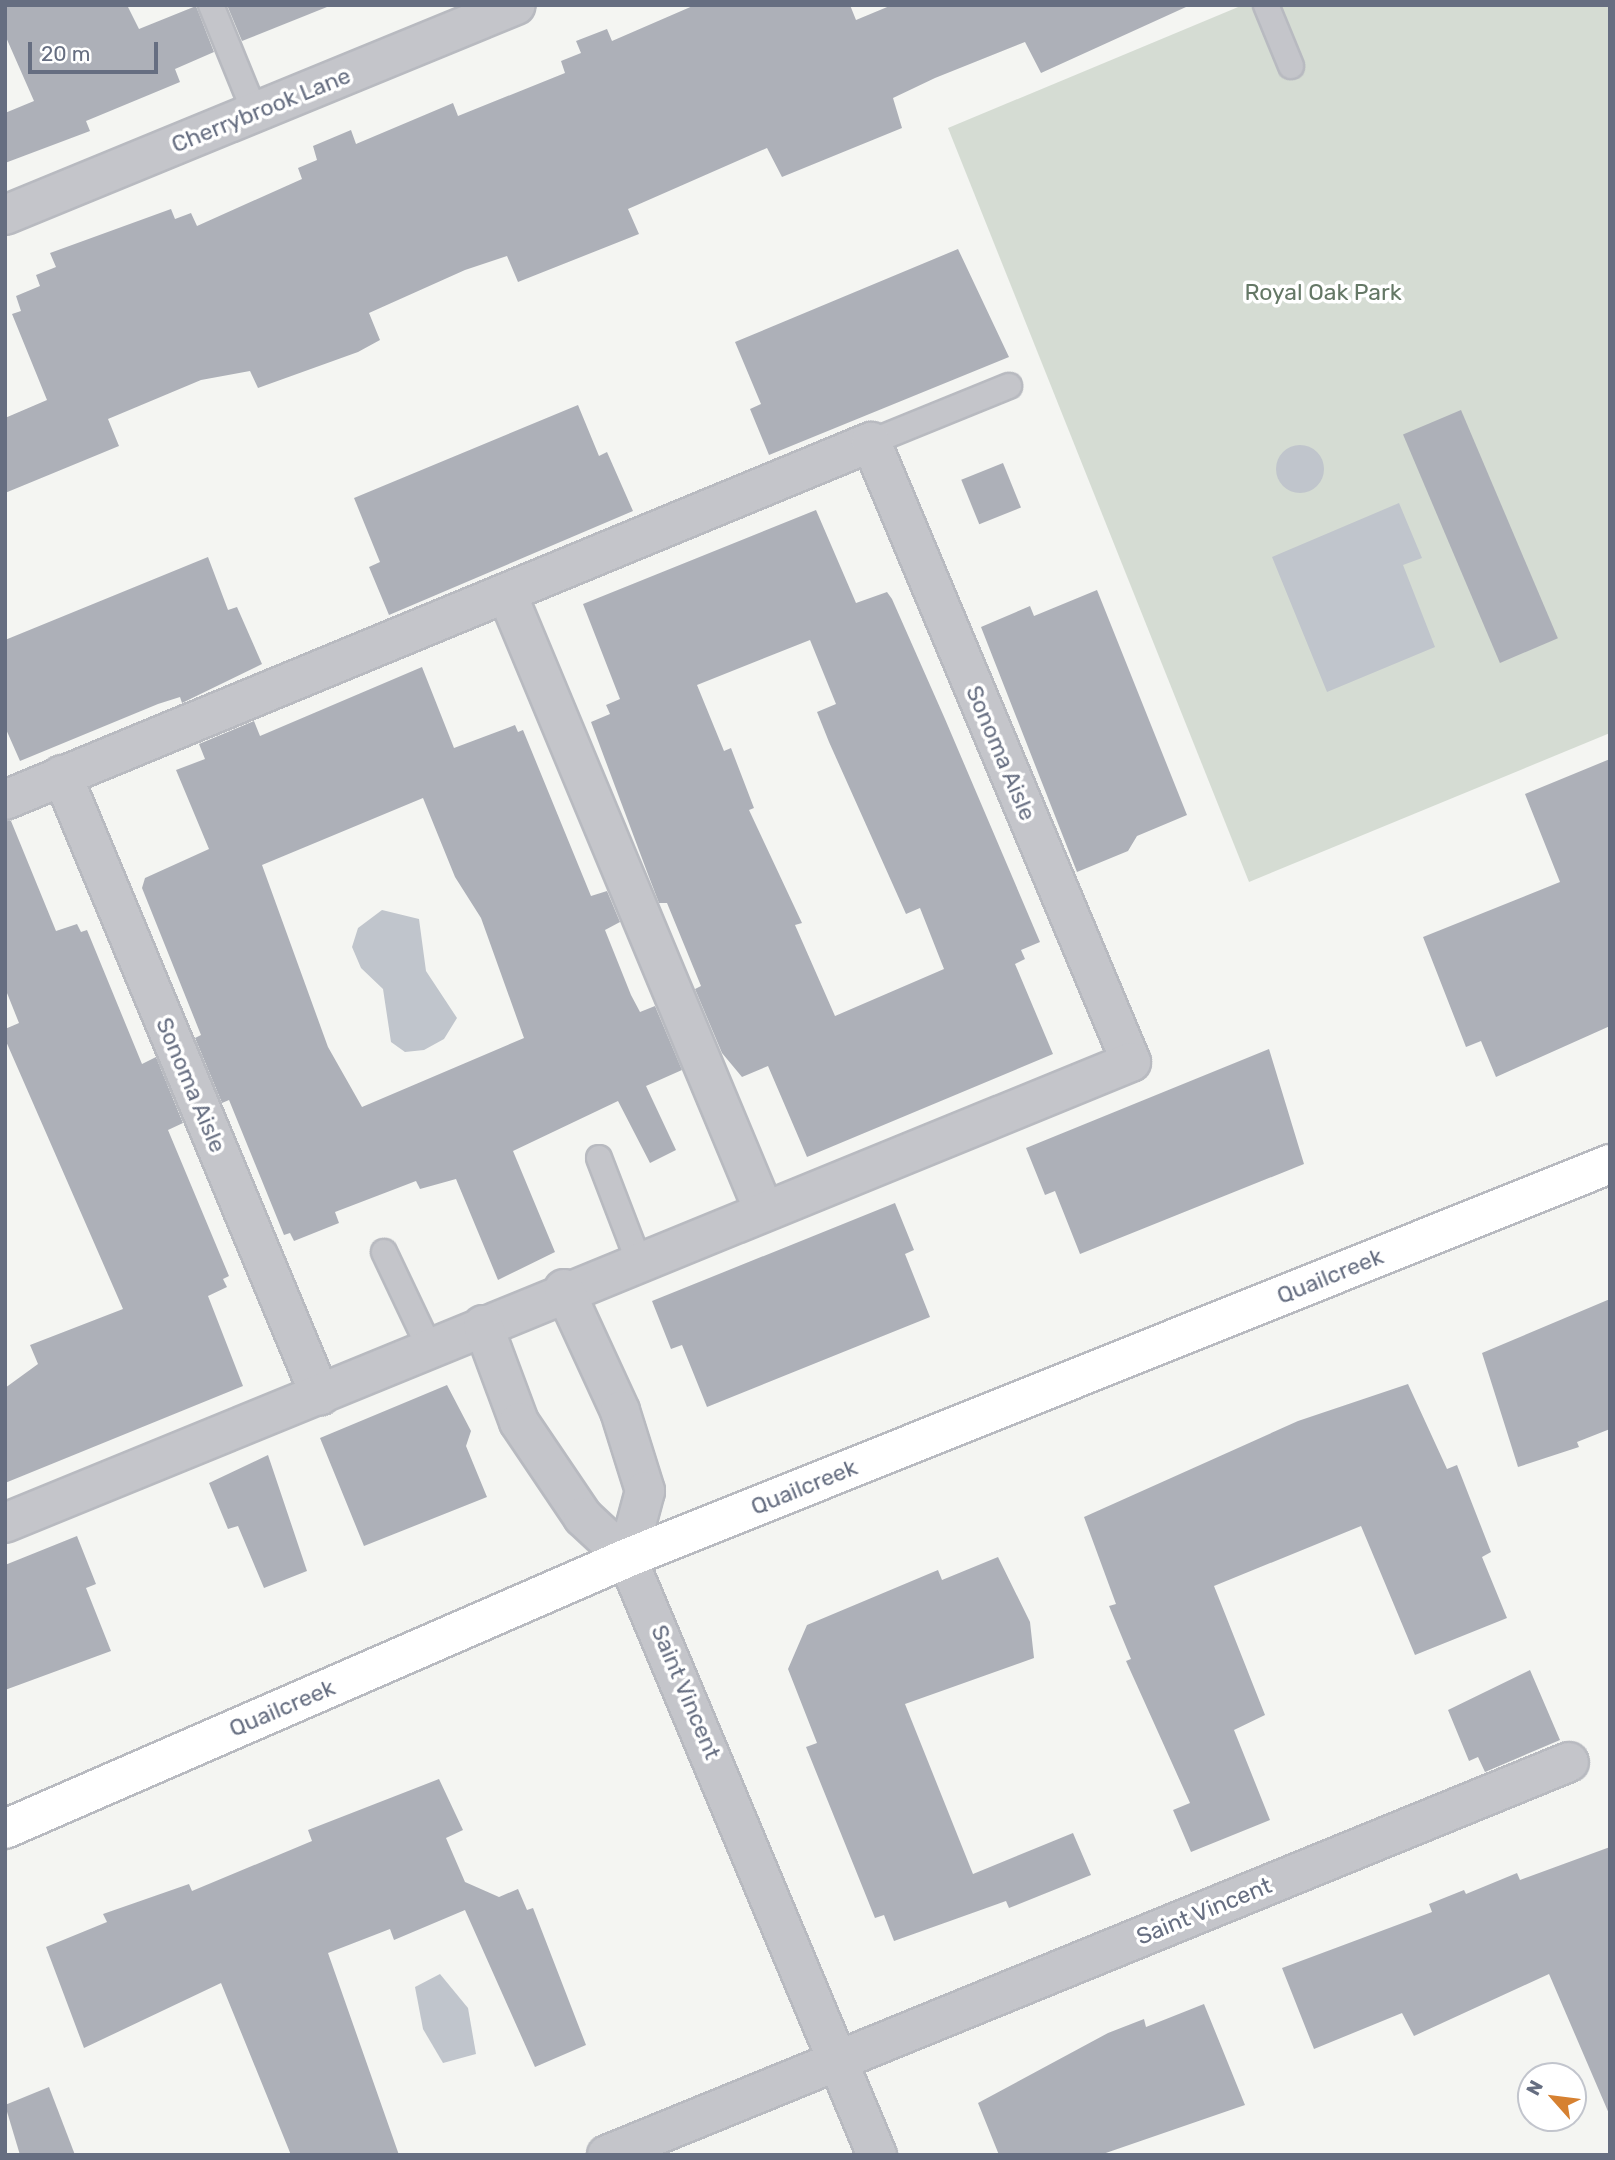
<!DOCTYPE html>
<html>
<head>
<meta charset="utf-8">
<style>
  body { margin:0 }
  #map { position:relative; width:1615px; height:2160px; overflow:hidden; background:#f4f5f2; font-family:Rubik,sans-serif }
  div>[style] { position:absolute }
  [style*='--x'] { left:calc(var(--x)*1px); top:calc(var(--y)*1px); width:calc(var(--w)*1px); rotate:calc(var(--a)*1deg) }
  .green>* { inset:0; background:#d5dcd3 }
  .water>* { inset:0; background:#c0c5cc }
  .round { border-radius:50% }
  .building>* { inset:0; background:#adb0b8; transform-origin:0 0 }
  .roads { filter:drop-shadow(2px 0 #b8bac0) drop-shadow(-2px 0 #b8bac0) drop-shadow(0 2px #b8bac0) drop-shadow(0 -2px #b8bac0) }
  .lane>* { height:24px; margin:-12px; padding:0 12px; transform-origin:12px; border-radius:12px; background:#c4c5ca }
  .street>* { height:38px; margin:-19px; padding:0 19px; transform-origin:19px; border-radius:19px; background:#c4c5ca }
  .secondary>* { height:38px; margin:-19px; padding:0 19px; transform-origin:19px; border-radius:19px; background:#fff }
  span { translate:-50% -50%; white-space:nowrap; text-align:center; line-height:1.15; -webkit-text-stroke:7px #fff; paint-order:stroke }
  .street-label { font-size:23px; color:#666e81 }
  .park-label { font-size:23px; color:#657866 }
  .frame { position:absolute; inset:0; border:7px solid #666e81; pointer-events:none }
  .north { position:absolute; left:1517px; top:2062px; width:70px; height:70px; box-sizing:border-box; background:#fff; border:2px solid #c2c5cd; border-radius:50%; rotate:298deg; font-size:19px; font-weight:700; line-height:28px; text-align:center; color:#666e81 }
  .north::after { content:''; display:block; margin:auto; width:24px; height:32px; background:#d68131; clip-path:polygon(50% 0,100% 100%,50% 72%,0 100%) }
  .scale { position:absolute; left:28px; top:42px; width:130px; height:32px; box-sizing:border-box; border:4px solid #666e81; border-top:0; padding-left:9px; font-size:21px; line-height:24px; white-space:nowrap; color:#666e81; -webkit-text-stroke:5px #fff; paint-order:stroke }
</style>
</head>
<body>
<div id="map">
  <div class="green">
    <i style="clip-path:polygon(1243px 5px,1610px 5px,1610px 733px,1249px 882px,948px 128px)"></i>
  </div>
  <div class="water">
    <i class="round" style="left:1276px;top:445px;width:48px;height:48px"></i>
    <i style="clip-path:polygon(1399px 503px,1422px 558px,1403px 565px,1435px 647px,1327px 692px,1272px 557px)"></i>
    <i style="clip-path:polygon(382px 910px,419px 919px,426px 971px,457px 1018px,444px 1039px,424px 1050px,405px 1052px,391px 1042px,383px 989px,361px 968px,352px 947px,358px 928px)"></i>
    <i style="clip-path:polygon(440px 1974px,468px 2008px,476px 2054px,443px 2063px,423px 2029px,415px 1987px)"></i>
  </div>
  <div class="building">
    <i style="clip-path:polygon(5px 5px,127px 5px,139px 29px,196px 6px,214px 52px,175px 69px,180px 82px,86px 121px,90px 131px,5px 163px,5px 113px,34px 101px,5px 35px)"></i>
    <i style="clip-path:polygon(227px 5px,326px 5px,327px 7px,242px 41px)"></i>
    <i style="clip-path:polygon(695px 5px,850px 5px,856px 20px,892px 5px,1186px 7px,1041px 73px,1025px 42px,935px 78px,893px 98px,902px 128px,782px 177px,767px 148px,628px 209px,639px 234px,518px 282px,507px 256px,465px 270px,369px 313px,380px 340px,358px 352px,258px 388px,250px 371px,201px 380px,108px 419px,119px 446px,5px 493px,5px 418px,47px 400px,12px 314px,21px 311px,16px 296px,40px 286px,36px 275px,56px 267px,50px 253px,171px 209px,175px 219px,191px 213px,197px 226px,302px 179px,298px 168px,317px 160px,313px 146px,351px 130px,356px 144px,453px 103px,458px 116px,565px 73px,561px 61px,581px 53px,576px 41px,607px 29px,612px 41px)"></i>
    <i style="clip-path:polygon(958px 249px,1009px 357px,769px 455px,750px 409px,761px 404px,735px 342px)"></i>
    <i style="clip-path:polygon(578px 405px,599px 456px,607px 452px,633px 511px,389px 615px,369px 567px,380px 562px,354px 498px)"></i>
    <i style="left:1461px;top:410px;width:248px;height:63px;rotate:67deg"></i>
    <i style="left:1003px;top:463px;width:48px;height:45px;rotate:68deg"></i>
    <i style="clip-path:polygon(evenodd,816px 510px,856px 603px,887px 592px,892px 599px,945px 719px,1040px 942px,1021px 950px,1025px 959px,1015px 964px,1053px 1054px,807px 1157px,768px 1066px,742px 1077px,722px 1053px,695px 989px,701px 986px,667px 903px,659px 903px,649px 877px,591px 722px,610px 714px,606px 705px,620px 699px,583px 604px,816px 510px,810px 640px,836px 704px,817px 712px,829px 742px,906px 914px,920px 908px,944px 969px,835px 1016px,795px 925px,802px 923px,749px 810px,754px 808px,731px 748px,724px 751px,697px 685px,810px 640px)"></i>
    <i style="clip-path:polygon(208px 557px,228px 610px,237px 607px,262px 664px,182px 703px,180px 697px,158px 704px,20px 761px,5px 727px,5px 640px)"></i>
    <i style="clip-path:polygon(1097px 590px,1187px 815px,1137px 836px,1128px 851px,1077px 872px,981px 627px,1030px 606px,1034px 616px)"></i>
    <i style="clip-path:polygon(evenodd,422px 667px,454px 748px,515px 725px,518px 732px,523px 730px,591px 896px,607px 891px,620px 922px,605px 930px,631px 995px,640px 1012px,655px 1006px,682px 1070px,646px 1086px,676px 1150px,650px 1163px,618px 1101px,513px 1151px,555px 1252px,498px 1280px,456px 1179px,420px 1189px,416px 1181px,335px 1212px,339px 1223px,294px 1241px,290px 1233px,284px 1235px,229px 1100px,222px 1103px,195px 1038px,201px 1035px,142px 888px,145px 878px,209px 849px,176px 770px,205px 759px,199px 744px,254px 721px,260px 736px,422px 667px,423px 798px,455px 877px,481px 918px,524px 1038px,362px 1107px,328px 1047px,262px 865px,423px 798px)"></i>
    <i style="clip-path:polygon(1610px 759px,1610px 1026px,1496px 1077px,1481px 1041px,1466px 1047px,1423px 937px,1560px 882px,1525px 794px)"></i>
    <i style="clip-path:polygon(5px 821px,11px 821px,56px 931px,77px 924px,81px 932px,87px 930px,142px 1064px,156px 1057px,183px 1123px,168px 1130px,229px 1276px,223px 1279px,227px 1287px,208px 1296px,243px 1386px,5px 1483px,5px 1388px,38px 1364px,30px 1345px,123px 1309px,5px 1039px,5px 1029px,19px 1023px,5px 988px)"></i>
    <i style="clip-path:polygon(1269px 1049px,1304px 1164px,1080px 1254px,1055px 1191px,1045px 1195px,1026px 1148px)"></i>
    <i style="clip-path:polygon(895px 1203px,914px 1250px,905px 1254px,930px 1317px,707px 1407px,682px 1345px,671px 1349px,652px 1301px)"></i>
    <i style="clip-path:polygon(1610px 1299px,1610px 1429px,1577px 1442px,1579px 1447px,1518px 1467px,1482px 1353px)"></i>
    <i style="clip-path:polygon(1408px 1384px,1447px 1469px,1457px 1465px,1491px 1552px,1482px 1557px,1507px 1618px,1415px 1655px,1361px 1526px,1214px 1586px,1265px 1715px,1234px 1730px,1270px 1820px,1191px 1852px,1173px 1810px,1190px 1803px,1126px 1661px,1131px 1659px,1109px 1606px,1116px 1604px,1084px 1517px,1298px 1421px)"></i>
    <i style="clip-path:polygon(447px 1385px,471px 1431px,466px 1446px,487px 1497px,364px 1546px,320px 1438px)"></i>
    <i style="clip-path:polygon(268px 1455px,307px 1571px,264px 1588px,238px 1526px,228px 1529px,209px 1483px)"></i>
    <i style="clip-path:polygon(77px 1536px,96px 1584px,86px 1588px,111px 1651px,5px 1690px,5px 1565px)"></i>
    <i style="clip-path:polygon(998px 1557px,1030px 1622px,1034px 1658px,905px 1704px,973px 1874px,1073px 1833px,1091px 1875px,1009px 1908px,1006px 1901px,894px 1941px,884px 1915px,875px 1918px,806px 1747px,817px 1743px,788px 1669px,807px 1625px,938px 1570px,942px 1580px)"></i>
    <i style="clip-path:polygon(1530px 1670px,1560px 1740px,1485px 1772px,1478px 1757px,1469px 1761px,1448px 1710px)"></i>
    <i style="clip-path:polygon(439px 1779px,463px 1830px,446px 1838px,465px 1882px,499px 1897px,518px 1889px,527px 1910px,533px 1908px,586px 2045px,535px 2067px,465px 1910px,394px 1940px,390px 1929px,328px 1953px,399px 2155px,291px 2155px,221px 1983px,84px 2048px,46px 1947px,107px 1922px,103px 1914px,189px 1884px,192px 1891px,312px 1841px,308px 1830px)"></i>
    <i style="clip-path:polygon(1610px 1847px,1610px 2116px,1549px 1974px,1414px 2036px,1402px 2013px,1314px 2049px,1282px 1968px,1432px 1912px,1429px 1904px,1464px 1890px,1466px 1894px,1517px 1873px,1520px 1880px)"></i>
    <i style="clip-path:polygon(1204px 2004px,1245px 2105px,1100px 2155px,999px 2155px,978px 2103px,1108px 2033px,1144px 2019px,1146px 2027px)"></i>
    <i style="clip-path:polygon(49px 2087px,75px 2155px,20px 2155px,5px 2105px)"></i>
  </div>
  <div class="roads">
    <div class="lane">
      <i style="--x:211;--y:5;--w:117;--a:67.8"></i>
      <i style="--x:1266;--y:5;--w:66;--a:67.7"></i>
      <i style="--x:871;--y:442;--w:149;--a:-22.1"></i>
      <i style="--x:599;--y:1158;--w:111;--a:69"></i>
      <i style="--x:384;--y:1252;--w:107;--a:64.6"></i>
    </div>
    <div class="street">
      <i style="--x:5;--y:215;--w:552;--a:-22.34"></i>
      <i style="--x:507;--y:594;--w:668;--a:67.39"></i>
      <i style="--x:62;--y:775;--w:672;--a:67.41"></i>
      <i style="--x:5;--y:800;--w:937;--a:-22.46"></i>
      <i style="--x:871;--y:442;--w:672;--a:67.25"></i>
      <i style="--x:1131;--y:1062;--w:1217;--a:157.74"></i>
      <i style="--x:564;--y:1289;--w:134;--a:65.3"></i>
      <i style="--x:620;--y:1411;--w:84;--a:72.6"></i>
      <i style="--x:645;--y:1491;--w:69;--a:105"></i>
      <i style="--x:483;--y:1325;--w:103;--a:69.6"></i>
      <i style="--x:519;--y:1422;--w:115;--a:56"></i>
      <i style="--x:583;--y:1517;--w:60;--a:43"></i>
      <i style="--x:627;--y:1558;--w:647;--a:67.28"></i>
      <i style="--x:607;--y:2155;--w:1039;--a:-22.22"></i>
    </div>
    <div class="secondary">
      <i style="--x:5;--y:1829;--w:678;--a:-23.54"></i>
      <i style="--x:627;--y:1558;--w:1059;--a:-21.84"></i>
    </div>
  </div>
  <div class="street-label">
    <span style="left:261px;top:110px;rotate:-22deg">Cherrybrook Lane</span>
    <span style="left:1001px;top:753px;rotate:67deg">Sonoma Aisle</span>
    <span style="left:191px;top:1085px;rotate:67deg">Sonoma Aisle</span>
    <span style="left:1330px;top:1276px;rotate:-22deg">Quailcreek</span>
    <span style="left:804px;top:1487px;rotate:-22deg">Quailcreek</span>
    <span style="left:686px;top:1692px;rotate:67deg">Saint Vincent</span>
    <span style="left:282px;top:1708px;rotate:-23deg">Quailcreek</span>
    <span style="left:1204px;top:1911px;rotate:-22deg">Saint Vincent</span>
  </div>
  <div class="park-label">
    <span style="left:1323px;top:292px">Royal Oak Park</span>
  </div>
  <div class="frame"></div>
  <div class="north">N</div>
  <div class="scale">20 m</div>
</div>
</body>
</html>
